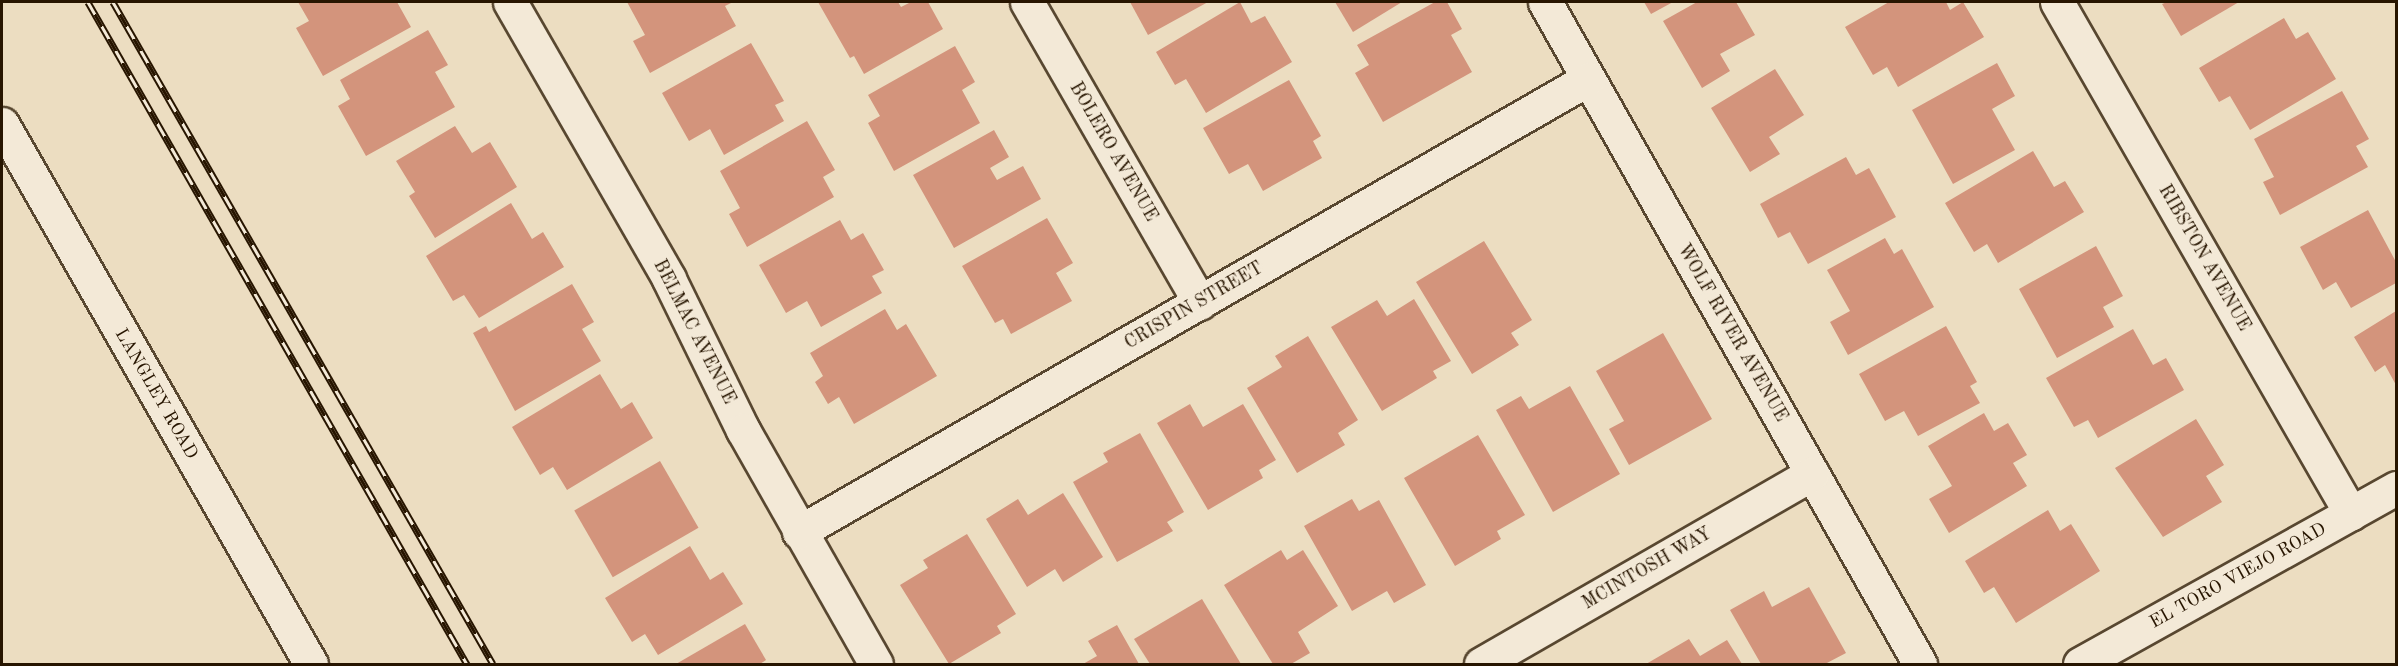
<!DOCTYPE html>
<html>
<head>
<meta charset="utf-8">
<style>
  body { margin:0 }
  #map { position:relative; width:2398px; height:666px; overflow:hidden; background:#ecddc1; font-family:"Old Standard TT",serif }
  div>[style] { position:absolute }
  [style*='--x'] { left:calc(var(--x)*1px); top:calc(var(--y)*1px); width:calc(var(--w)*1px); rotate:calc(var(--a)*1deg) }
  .building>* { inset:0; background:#d3947c; transform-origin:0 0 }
  .roads { filter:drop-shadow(2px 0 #584730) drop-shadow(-2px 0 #584730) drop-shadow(0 2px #584730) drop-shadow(0 -2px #584730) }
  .minor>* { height:33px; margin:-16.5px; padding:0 16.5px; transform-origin:16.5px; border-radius:16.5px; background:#f3e9d7 }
  .rail>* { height:7px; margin-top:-3.5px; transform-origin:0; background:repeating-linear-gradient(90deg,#f3e9d7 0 14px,#271500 0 28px); box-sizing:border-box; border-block:2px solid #271500 }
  span { translate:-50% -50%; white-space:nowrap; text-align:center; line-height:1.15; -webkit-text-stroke:5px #f3e9d7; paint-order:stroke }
  .street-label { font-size:18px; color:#271500 }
  .frame { position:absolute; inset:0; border:3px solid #271500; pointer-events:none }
</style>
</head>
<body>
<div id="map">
  <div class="building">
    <i style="clip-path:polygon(298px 2px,397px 2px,411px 27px,323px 76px,296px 28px,309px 21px)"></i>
    <i style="clip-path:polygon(627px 2px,733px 2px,725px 6px,736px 26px,650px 73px,633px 41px,645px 35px)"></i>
    <i style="clip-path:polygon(818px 2px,898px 2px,901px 7px,911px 2px,928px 2px,943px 29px,864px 74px,854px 56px,850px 58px)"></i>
    <i style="clip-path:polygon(1130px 2px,1208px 2px,1148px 35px)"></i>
    <i style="clip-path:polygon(1240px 2px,1251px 23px,1265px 16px,1292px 62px,1206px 113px,1186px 79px,1175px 85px,1156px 52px)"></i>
    <i style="clip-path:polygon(1335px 2px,1402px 2px,1353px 32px)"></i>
    <i style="clip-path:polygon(1435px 2px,1447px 2px,1462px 29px,1451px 35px,1472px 72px,1383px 122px,1355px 73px,1369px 65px,1357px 45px)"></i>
    <i style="clip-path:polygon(1644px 2px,1673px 2px,1651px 14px)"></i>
    <i style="clip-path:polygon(1697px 2px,1736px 2px,1755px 35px,1720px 54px,1730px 71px,1702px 88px,1663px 21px)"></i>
    <i style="clip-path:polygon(1889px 2px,1946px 2px,1950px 10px,1963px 2px,1984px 37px,1898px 87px,1887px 67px,1873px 75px,1845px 27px)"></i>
    <i style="clip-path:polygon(2167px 2px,2239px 2px,2181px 36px,2162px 4px)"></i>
    <i style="clip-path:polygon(2284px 18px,2296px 39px,2308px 32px,2336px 79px,2250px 130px,2230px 96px,2219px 102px,2199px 68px)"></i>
    <i style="clip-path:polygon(428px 30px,448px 65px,435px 72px,455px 107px,366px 156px,338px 106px,350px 99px,340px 80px)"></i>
    <i style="clip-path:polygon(751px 43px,784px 101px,775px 105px,784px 121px,724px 155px,710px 129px,689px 141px,662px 93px)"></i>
    <i style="clip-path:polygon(955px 46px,975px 82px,962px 90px,980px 123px,894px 171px,868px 123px,880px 116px,868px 95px)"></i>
    <i style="clip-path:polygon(1997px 63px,2015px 96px,1992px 109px,2015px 150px,1953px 184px,1912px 110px)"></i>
    <i style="clip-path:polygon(1775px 69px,1804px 115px,1769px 137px,1780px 154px,1750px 172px,1711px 108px)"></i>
    <i style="clip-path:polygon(1289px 80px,1321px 136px,1313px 141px,1322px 158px,1263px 191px,1248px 164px,1229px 174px,1203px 128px)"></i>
    <i style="clip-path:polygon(2342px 91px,2369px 139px,2356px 146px,2368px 167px,2280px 215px,2263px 182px,2274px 177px,2254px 139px)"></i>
    <i style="clip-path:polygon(807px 121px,835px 170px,823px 177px,834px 197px,747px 247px,729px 214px,740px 208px,720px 171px)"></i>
    <i style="clip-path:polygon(455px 126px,472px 153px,490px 142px,517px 187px,435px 238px,409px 196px,415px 192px,396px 161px)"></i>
    <i style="clip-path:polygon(994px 130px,1009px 157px,990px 168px,997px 180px,1023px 166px,1041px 199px,954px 248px,913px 175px)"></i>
    <i style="clip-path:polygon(2033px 151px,2054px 187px,2065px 181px,2084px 212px,1998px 263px,1987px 244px,1974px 252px,1945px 203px)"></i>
    <i style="clip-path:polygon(1846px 157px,1856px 175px,1869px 168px,1896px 217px,1808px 264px,1790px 232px,1778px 238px,1760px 204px)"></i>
    <i style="clip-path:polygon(511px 203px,532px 239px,543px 232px,564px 267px,479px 318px,464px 295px,453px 301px,426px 256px)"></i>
    <i style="clip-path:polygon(2368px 210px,2396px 262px,2396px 283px,2351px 308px,2336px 282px,2323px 290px,2300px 247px)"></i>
    <i style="clip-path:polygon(1047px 218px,1073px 263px,1056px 273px,1072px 301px,1011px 334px,1003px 319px,995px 323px,962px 266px)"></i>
    <i style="clip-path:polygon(840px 220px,851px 240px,863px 233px,884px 270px,872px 276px,882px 293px,821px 327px,807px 301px,786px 313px,759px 265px)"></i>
    <i style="clip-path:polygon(1885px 238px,1894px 254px,1902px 249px,1934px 307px,1848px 355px,1830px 322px,1850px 311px,1827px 270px)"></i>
    <i style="clip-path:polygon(1484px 241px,1532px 320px,1511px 333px,1519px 345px,1472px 374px,1416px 282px)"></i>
    <i style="clip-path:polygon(2096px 246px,2123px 296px,2103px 307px,2114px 327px,2057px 358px,2019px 289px)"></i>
    <i style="clip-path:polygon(572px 284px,594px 322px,582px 329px,601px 361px,515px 411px,473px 333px,486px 326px,489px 332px)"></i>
    <i style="clip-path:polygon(1414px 299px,1451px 361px,1433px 371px,1437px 378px,1382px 411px,1331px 327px,1377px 300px,1387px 316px)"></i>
    <i style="clip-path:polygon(885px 309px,897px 330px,906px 324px,937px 376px,854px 424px,839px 397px,828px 404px,815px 382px,823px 376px,810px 353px)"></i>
    <i style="clip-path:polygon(2396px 311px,2396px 385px,2385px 365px,2375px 372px,2354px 337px)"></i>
    <i style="clip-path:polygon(1946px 326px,1977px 382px,1970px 386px,1980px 403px,1918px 436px,1904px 411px,1885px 421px,1859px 374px)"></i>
    <i style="clip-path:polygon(2133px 329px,2153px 365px,2166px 358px,2184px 390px,2098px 438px,2088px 420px,2074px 427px,2046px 378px)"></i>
    <i style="clip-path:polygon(1663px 333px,1712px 419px,1629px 465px,1609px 429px,1624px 421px,1596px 371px)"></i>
    <i style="clip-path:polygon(1308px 336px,1358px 420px,1338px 433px,1345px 445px,1297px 473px,1247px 388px,1282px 367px,1275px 356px)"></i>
    <i style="clip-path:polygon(600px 374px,621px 409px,632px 402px,653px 438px,567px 490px,553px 467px,540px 475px,512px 427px)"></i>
    <i style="clip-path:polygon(1570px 386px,1620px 474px,1553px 512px,1496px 410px,1521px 396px,1529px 409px)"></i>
    <i style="clip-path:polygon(1190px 404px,1203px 427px,1243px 404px,1276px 460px,1259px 470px,1263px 478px,1208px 510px,1157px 423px)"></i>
    <i style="clip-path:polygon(1984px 413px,1994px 431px,2008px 423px,2027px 455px,2013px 463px,2027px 486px,1949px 533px,1929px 499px,1952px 486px,1928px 446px)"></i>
    <i style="clip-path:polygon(2196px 419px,2224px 465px,2206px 476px,2222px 502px,2163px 537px,2115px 468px)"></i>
    <i style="clip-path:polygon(1140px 433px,1184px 512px,1167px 522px,1173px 531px,1117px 562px,1073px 482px,1108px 462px,1103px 453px)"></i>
    <i style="clip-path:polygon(1478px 435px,1525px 515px,1497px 531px,1501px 539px,1455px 566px,1404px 478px)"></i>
    <i style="left:660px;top:461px;width:77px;height:99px;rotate:60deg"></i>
    <i style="clip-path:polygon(1063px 493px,1103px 557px,1063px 582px,1055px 569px,1027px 587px,986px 519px,1018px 499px,1028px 515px)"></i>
    <i style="clip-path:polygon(1352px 499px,1359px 511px,1379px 500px,1426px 585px,1394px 603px,1387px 591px,1352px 611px,1304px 526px)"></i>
    <i style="clip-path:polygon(2048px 510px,2060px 531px,2071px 524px,2100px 571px,2016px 623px,1994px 587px,1984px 593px,1965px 561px)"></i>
    <i style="clip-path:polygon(967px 534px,1016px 614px,997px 626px,1001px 633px,949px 664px,900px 585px,928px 568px,923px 560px)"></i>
    <i style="clip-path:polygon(690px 546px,710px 580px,723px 572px,743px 604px,658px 655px,645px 634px,632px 642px,605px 598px)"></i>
    <i style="clip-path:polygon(1281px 550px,1287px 560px,1303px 550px,1338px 606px,1298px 632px,1310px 653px,1291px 664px,1273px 664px,1224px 585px)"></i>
    <i style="clip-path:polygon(1809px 587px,1846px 653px,1825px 664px,1761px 664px,1730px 610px,1764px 591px,1772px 607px)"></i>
    <i style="clip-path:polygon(1202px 599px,1241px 664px,1150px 664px,1134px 639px)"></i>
    <i style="clip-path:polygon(745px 624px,766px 660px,760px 664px,676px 664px)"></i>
    <i style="clip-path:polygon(1117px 625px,1139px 664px,1083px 664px,1097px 656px,1088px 641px)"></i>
    <i style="clip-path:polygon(1689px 639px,1700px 656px,1727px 640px,1742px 664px,1646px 664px)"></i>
  </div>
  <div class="roads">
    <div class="minor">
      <i style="--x:510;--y:2;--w:319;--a:60.1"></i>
      <i style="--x:669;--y:279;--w:168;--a:63.9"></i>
      <i style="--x:743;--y:430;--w:269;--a:60.4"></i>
      <i style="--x:1027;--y:2;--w:347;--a:60.1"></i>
      <i style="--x:1545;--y:2;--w:761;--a:60.47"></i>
      <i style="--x:2057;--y:2;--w:590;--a:60.13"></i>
      <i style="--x:2;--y:124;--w:622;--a:60.22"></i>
      <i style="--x:799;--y:532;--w:910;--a:-29.86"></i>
      <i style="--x:1481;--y:664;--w:382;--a:-29.9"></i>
      <i style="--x:2080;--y:664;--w:362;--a:-29.1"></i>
    </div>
  </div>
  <div class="rail">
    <i style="--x:88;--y:2;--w:763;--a:60.21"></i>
    <i style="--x:113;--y:2;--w:763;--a:60.14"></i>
  </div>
  <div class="street-label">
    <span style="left:1113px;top:152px;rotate:60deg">BOLERO AVENUE</span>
    <span style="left:2204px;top:258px;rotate:60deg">RIBSTON AVENUE</span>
    <span style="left:1194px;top:306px;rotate:-30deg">CRISPIN STREET</span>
    <span style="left:694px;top:332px;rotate:63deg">BELMAC AVENUE</span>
    <span style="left:1732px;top:333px;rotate:60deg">WOLF RIVER AVENUE</span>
    <span style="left:156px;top:394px;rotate:60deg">LANGLEY ROAD</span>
    <span style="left:1647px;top:569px;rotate:-30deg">MCINTOSH WAY</span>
    <span style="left:2238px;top:576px;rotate:-29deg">EL TORO VIEJO ROAD</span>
  </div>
  <div class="frame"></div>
</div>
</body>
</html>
